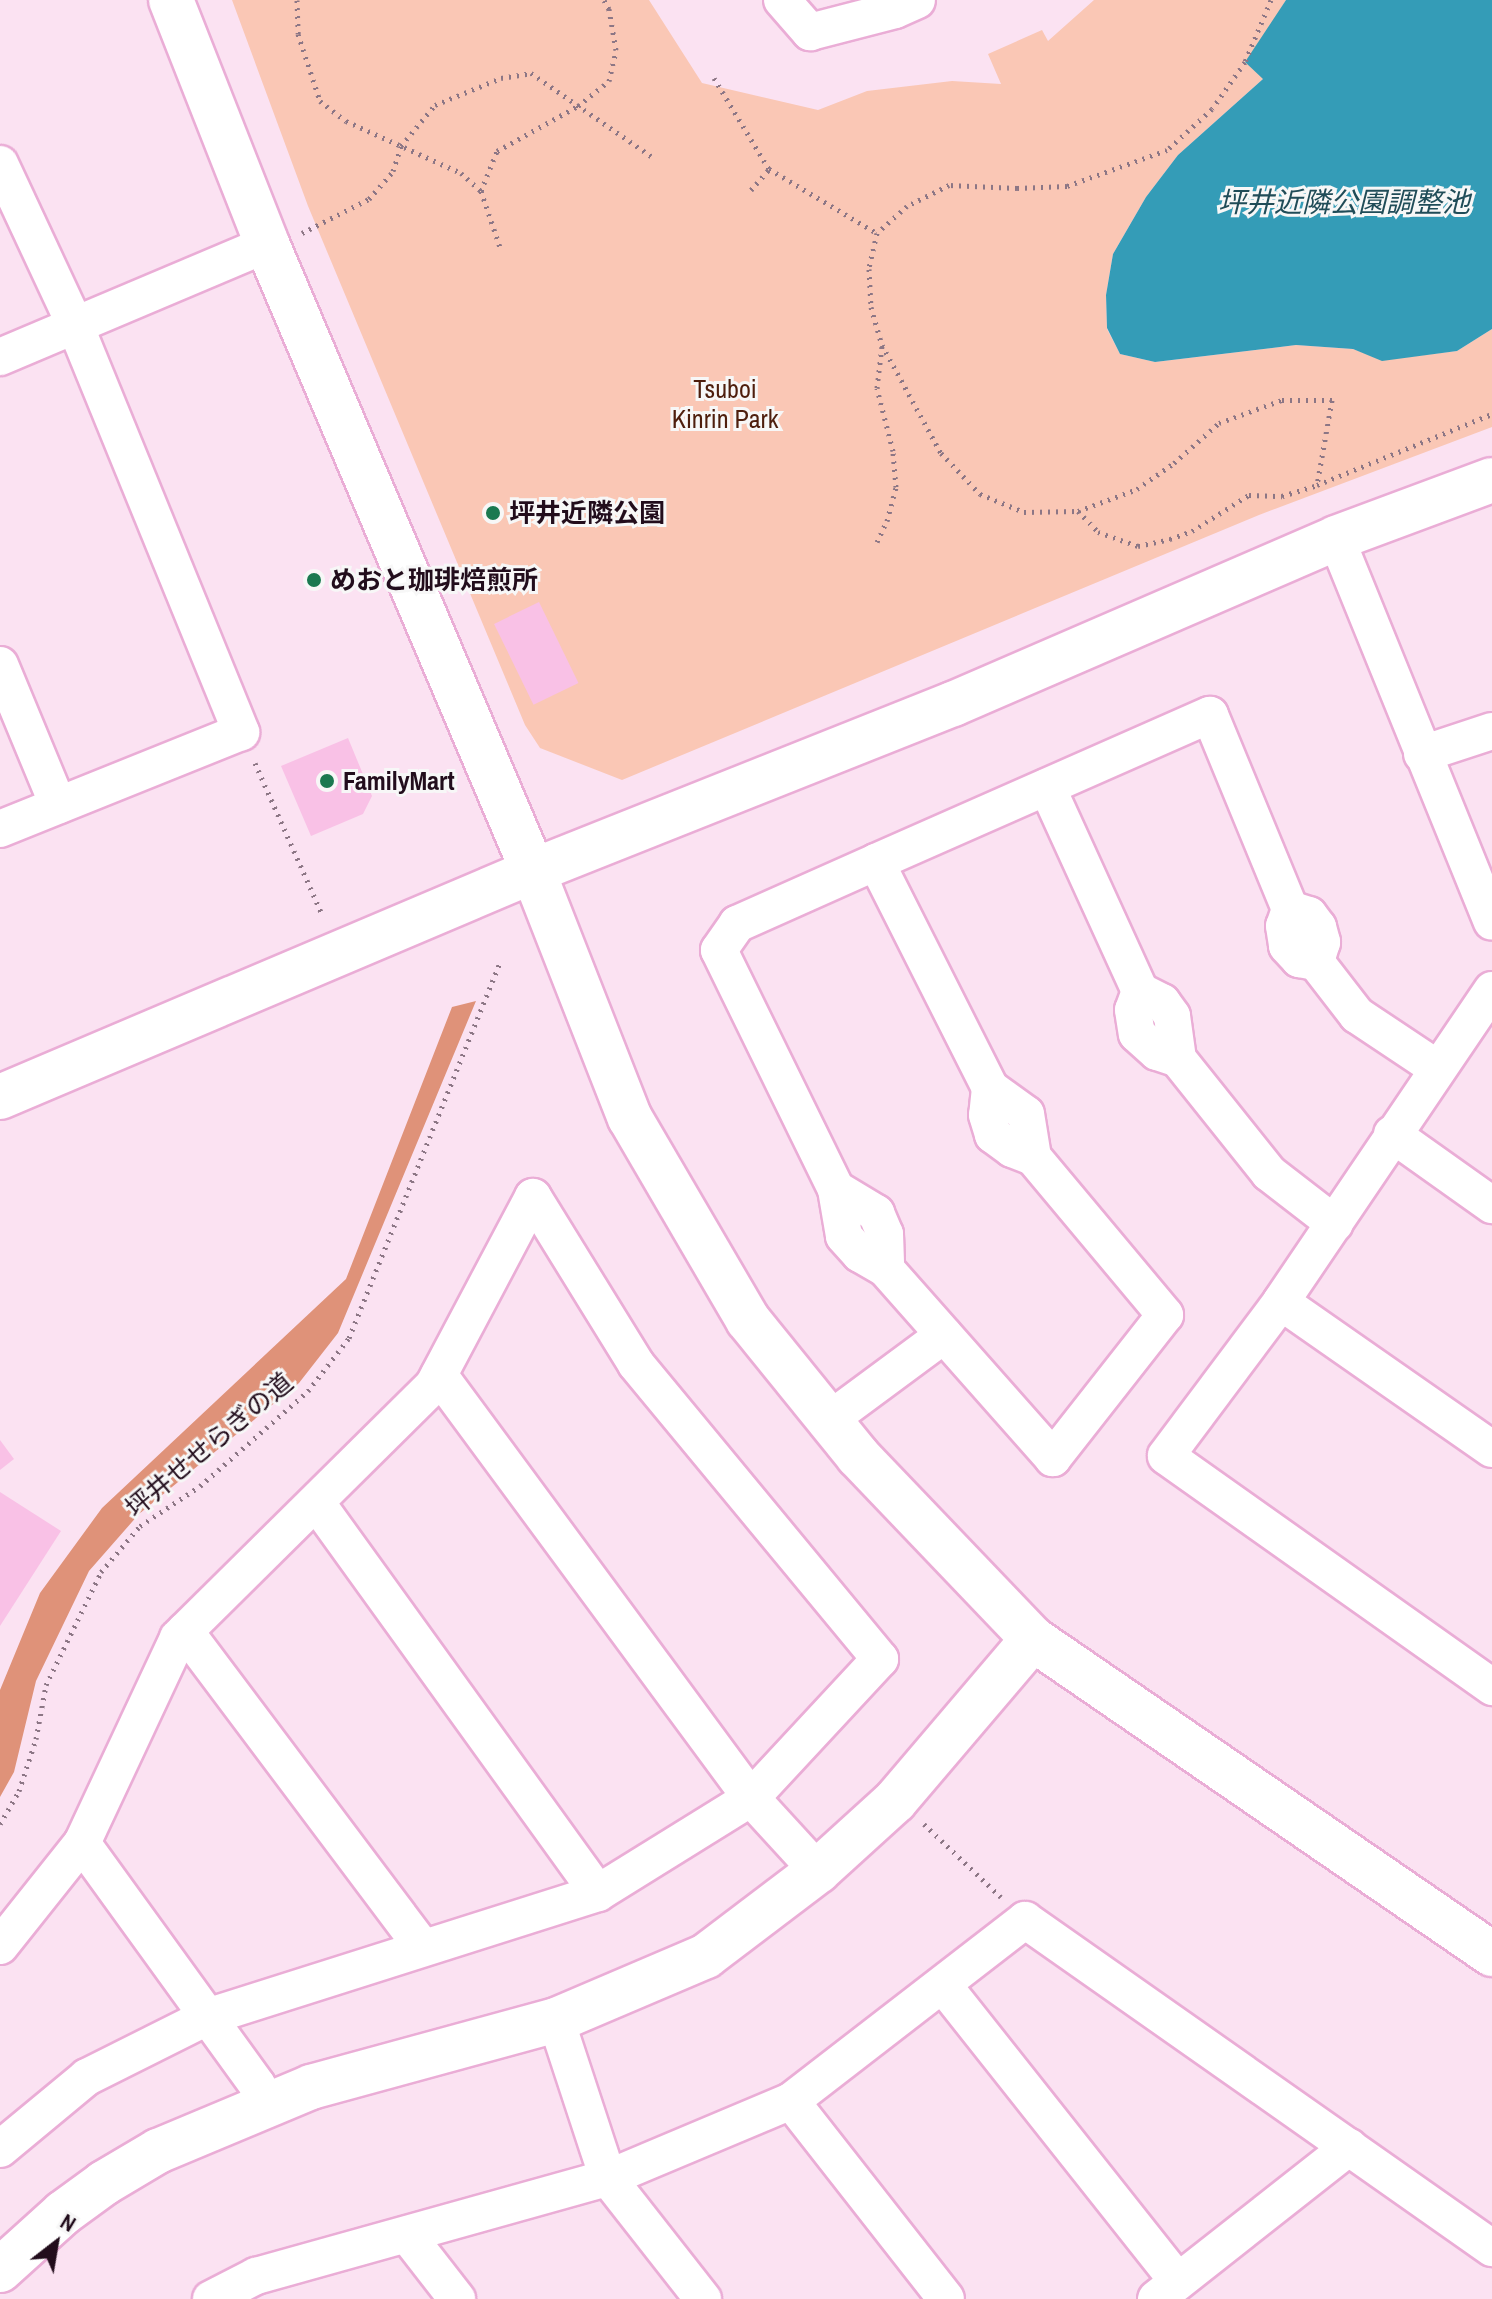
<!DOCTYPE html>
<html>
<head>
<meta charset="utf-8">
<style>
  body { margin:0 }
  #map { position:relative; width:1492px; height:2299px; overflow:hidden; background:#fbe2f2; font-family:"Archivo Narrow","Noto Sans JP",sans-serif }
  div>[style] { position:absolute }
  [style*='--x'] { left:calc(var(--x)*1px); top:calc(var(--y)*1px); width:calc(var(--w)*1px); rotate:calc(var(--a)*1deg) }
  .green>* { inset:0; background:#fac7b5 }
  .forest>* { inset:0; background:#df9279 }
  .water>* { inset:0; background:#349cb7 }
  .building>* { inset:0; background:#f9c1e6; transform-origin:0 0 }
  .path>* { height:5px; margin-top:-2.5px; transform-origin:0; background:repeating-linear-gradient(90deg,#8c7685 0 2px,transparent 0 8px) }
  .roads { filter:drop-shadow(2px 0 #eaadd6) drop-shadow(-2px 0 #eaadd6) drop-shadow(0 2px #eaadd6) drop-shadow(0 -2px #eaadd6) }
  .minor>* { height:36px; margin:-18px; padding:0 18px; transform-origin:18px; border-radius:18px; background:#fff }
  .tertiary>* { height:44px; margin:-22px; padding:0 22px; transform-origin:22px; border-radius:22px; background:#fff }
  .dots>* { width:22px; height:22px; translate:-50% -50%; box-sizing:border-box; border:4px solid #f7f7f7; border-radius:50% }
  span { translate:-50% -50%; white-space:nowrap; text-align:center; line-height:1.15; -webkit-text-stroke:6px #f7f7f7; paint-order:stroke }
  .park-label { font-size:26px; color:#4e1e0d }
  .poi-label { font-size:26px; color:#220d1c; font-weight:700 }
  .left { translate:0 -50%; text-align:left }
  .street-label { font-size:26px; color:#220d1c }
  .water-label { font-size:28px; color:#204c58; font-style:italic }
  .north { position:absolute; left:16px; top:2203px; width:80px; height:80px; -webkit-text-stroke:6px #f7f7f7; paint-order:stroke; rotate:31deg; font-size:22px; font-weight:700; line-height:32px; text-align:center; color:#220d1c }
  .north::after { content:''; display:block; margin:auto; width:28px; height:36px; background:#220d1c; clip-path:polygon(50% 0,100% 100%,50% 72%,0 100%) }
</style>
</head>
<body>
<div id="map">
  <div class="green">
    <i style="clip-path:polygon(232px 0,649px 0,702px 83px,818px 110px,867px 91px,952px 81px,1001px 84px,988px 54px,1042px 30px,1048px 41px,1094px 0,1286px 0,1271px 25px,1263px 79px,1178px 155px,1146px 197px,1113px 254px,1106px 295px,1107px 329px,1120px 354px,1155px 362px,1296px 345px,1353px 349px,1383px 360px,1457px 351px,1492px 329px,1492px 427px,1259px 515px,622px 780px,540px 748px,525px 725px,308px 206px)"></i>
  </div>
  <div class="forest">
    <i style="clip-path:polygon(476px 1001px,338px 1333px,299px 1383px,139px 1514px,89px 1571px,36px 1681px,14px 1772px,0 1797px,0 1690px,40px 1593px,102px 1508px,346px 1279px,452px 1007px)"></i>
  </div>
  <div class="water">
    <i style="clip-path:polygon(1286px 0,1492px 0,1492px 329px,1457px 351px,1382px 361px,1353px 349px,1296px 345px,1155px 362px,1120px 354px,1107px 328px,1106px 295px,1113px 254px,1146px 197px,1178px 155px,1263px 79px,1245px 62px)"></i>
  </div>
  <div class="building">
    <i style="left:539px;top:602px;width:90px;height:50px;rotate:64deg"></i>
    <i style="clip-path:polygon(348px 738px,372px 796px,363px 814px,311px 836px,281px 766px)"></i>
    <i style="clip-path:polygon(0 1440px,14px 1459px,0 1470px)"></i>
    <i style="clip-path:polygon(0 1492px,61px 1531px,0 1626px)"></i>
  </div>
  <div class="path">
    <i style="--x:297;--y:0;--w:34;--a:88"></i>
    <i style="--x:298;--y:34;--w:71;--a:71.8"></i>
    <i style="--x:320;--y:101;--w:33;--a:38"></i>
    <i style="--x:346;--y:121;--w:126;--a:24.3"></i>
    <i style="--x:461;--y:173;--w:27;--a:42"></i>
    <i style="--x:481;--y:191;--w:62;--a:71.3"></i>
    <i style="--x:1271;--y:0;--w:67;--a:112.8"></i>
    <i style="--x:1245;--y:62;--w:57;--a:125.1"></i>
    <i style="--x:1212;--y:109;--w:61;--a:137.7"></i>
    <i style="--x:1167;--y:150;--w:106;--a:160.2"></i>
    <i style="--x:1067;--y:186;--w:50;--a:177.7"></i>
    <i style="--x:1017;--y:188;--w:68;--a:-177.5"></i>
    <i style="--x:949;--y:185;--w:47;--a:153.4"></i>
    <i style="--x:907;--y:206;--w:40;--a:138"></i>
    <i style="--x:877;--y:233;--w:37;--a:103"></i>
    <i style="--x:869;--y:269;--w:38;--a:87"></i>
    <i style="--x:871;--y:307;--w:40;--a:74"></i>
    <i style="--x:882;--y:345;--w:123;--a:61.4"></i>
    <i style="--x:941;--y:453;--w:57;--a:46.4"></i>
    <i style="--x:980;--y:494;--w:48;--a:22.2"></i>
    <i style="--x:1024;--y:512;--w:54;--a:-1.1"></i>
    <i style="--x:1078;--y:511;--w:63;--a:-20.4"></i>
    <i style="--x:1137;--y:489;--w:45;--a:-35.1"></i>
    <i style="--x:1174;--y:463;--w:60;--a:-41.6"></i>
    <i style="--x:1219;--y:423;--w:67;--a:-20.1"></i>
    <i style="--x:1282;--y:400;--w:50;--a:0"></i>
    <i style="--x:1332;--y:400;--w:86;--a:100"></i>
    <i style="--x:714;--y:78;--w:106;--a:58.9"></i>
    <i style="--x:769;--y:169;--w:126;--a:30.7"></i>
    <i style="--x:751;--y:190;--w:28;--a:-49"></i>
    <i style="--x:481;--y:191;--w:43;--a:-68.2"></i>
    <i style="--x:497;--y:151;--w:93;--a:-29.1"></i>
    <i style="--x:578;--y:106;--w:40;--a:-39"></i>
    <i style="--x:609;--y:81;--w:32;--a:-77"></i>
    <i style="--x:616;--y:50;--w:42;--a:-99.7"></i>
    <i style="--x:609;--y:9;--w:10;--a:-119"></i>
    <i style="--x:302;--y:233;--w:75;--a:-26.9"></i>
    <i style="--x:369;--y:199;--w:37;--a:-49"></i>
    <i style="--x:393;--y:171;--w:26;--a:-72"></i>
    <i style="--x:401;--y:146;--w:53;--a:-50.3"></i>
    <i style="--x:435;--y:105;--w:71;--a:-22.2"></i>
    <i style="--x:501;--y:78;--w:30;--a:-9"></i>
    <i style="--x:531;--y:73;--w:146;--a:34.7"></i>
    <i style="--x:1078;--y:511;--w:29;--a:46"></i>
    <i style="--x:1098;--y:532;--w:42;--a:19.3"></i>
    <i style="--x:1138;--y:546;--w:33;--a:-12"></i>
    <i style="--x:1170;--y:539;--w:23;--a:-20"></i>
    <i style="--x:1192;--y:531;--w:67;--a:-32.3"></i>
    <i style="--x:1249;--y:495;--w:33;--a:2"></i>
    <i style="--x:1282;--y:496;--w:37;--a:-17"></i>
    <i style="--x:1317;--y:485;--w:189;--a:-22.1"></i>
    <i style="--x:877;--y:542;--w:23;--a:-65"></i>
    <i style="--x:887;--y:521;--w:35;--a:-75"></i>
    <i style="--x:896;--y:487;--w:36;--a:-95"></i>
    <i style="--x:893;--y:451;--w:65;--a:-104.3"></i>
    <i style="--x:877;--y:388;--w:42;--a:-83.2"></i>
    <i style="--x:255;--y:763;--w:163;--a:66.1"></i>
    <i style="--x:0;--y:1824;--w:38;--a:-60"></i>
    <i style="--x:19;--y:1791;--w:55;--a:-71.9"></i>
    <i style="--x:36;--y:1739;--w:55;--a:-79.5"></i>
    <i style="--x:46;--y:1685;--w:126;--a:-64"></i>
    <i style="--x:101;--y:1572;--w:60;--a:-49.7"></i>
    <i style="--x:140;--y:1526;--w:72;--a:-33.7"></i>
    <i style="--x:200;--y:1486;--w:144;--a:-41.3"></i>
    <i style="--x:308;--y:1391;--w:67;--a:-52.3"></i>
    <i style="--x:349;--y:1338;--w:405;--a:-68.1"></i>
    <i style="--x:924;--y:1824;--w:106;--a:43.5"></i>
  </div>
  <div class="roads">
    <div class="minor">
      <i style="--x:782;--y:0;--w:43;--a:48.8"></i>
      <i style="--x:810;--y:32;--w:88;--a:-14.5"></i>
      <i style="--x:895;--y:10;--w:24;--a:-24"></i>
      <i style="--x:0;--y:164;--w:178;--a:65"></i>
      <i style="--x:75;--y:325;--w:440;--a:67.8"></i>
      <i style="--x:241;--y:732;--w:260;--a:158.1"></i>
      <i style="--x:0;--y:357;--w:290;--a:-22.9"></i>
      <i style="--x:1336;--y:538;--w:414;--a:67.9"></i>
      <i style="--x:0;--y:665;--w:152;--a:67.5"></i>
      <i style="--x:1422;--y:754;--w:74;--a:-18.2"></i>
      <i style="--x:1047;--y:787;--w:224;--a:65.5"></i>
      <i style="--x:1140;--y:991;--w:20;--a:110"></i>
      <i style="--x:1133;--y:1010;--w:24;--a:81"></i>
      <i style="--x:1137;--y:1034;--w:27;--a:42"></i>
      <i style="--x:1157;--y:1052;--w:22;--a:18"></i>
      <i style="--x:1178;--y:1059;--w:146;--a:51.4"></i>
      <i style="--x:1269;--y:1173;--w:83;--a:37.7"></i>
      <i style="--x:876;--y:862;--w:253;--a:63.2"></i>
      <i style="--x:990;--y:1088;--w:27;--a:96"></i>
      <i style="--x:987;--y:1115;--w:21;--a:73"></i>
      <i style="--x:993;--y:1135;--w:24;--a:36"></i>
      <i style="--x:1012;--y:1149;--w:22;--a:21"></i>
      <i style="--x:1033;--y:1157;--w:206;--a:50.1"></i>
      <i style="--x:1165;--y:1315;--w:182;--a:128.1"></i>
      <i style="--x:1053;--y:1458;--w:252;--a:-131.5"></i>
      <i style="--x:886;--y:1269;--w:30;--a:-150"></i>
      <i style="--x:860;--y:1254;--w:24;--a:-132"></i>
      <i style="--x:844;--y:1236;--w:48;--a:-99.7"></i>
      <i style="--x:836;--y:1189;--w:266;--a:-116.1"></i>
      <i style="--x:719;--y:950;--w:32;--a:-55"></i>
      <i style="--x:737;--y:924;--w:152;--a:-24"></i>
      <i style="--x:876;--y:862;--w:365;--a:-23.8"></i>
      <i style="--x:1210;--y:715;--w:210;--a:67.6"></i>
      <i style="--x:1290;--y:909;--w:18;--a:109"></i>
      <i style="--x:1284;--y:926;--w:20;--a:81"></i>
      <i style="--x:1287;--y:946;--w:18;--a:47"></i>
      <i style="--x:1299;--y:959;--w:17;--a:10"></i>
      <i style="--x:1316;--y:962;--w:67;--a:52.3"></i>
      <i style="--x:1357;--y:1015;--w:97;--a:33.7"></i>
      <i style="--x:1290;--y:909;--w:20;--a:18"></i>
      <i style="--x:1309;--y:915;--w:15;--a:53"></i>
      <i style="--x:1318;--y:927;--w:16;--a:75"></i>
      <i style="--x:1322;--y:942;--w:21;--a:107"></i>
      <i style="--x:1492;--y:990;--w:377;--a:124.1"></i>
      <i style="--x:1281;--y:1302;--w:192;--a:126.8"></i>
      <i style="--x:1166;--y:1456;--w:400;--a:35.3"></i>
      <i style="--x:1140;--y:991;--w:25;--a:27"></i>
      <i style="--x:1162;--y:1002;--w:17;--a:54"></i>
      <i style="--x:1172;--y:1016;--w:43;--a:82.1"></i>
      <i style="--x:990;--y:1088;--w:44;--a:35.8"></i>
      <i style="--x:1026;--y:1114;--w:44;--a:80.8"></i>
      <i style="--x:1392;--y:1134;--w:123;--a:35.4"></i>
      <i style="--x:836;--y:1189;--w:47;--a:31"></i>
      <i style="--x:876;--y:1213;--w:23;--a:67"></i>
      <i style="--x:885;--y:1234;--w:35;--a:88"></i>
      <i style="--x:1281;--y:1302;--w:257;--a:34.9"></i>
      <i style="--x:439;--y:1375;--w:526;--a:53.59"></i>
      <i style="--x:751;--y:1798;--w:99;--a:47.5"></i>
      <i style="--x:829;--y:1420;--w:143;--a:-36.5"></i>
      <i style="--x:316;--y:1502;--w:482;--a:54.2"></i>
      <i style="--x:185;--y:1631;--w:395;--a:53.1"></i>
      <i style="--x:82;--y:1843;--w:299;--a:54.1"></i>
      <i style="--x:257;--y:2085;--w:22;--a:72"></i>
      <i style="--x:0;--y:1946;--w:132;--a:-51.5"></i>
      <i style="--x:82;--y:1843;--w:226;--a:-64.9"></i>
      <i style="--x:178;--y:1638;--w:359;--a:-44.7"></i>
      <i style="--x:433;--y:1386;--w:214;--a:-62.1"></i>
      <i style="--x:533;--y:1197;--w:196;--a:58.3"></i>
      <i style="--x:636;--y:1364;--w:383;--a:50.4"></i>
      <i style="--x:880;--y:1659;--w:190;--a:132.9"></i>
      <i style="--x:751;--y:1798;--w:180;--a:148.2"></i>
      <i style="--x:598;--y:1893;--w:412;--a:162.4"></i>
      <i style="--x:205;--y:2018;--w:132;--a:153.4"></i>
      <i style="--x:87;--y:2077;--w:113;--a:140.4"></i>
      <i style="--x:943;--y:1985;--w:378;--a:51.6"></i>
      <i style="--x:556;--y:2020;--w:166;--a:71.8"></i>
      <i style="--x:608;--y:2178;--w:154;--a:51.9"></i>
      <i style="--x:791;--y:2101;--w:251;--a:51.9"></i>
      <i style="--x:408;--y:2236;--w:80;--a:52.1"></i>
      <i style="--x:211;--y:2299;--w:51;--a:-27.1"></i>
      <i style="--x:256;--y:2276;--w:365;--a:-15.6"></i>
      <i style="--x:608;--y:2178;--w:199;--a:-22.8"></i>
      <i style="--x:791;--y:2101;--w:296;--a:-37.7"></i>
      <i style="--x:1025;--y:1920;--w:571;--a:35.08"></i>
      <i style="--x:1156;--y:2299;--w:246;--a:-38.2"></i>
    </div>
    <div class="tertiary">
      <i style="--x:171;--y:0;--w:262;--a:68.5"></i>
      <i style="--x:267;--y:244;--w:681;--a:67.01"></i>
      <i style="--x:533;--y:871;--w:265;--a:68.6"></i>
      <i style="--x:630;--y:1118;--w:234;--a:59.7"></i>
      <i style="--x:748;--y:1320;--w:175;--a:51"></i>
      <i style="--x:858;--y:1456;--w:253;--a:46.3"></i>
      <i style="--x:1033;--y:1639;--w:557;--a:34.46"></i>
      <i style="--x:0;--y:1097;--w:579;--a:-22.98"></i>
      <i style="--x:533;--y:871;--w:452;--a:-21.7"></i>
      <i style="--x:953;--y:704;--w:417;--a:-23.4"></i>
      <i style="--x:1336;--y:538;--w:166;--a:-20.4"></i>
      <i style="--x:0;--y:2270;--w:85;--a:-42.1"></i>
      <i style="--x:63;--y:2213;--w:51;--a:-36.2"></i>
      <i style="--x:104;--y:2183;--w:63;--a:-30.7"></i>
      <i style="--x:158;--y:2151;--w:166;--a:-22.7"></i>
      <i style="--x:311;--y:2087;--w:254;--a:-15.3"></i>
      <i style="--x:556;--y:2020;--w:163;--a:-23.1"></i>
      <i style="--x:706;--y:1956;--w:141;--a:-37.2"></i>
      <i style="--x:818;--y:1871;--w:104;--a:-42.3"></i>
      <i style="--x:895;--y:1801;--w:213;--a:-49.6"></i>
    </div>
  </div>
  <div class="dots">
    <i style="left:493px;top:513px;background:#1a7950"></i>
    <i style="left:314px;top:580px;background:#1a7950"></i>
    <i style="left:327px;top:781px;background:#1a7950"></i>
  </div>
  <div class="park-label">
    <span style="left:725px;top:404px">Tsuboi<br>Kinrin Park</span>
  </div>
  <div class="poi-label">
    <span class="left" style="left:509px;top:513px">坪井近隣公園</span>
    <span class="left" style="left:330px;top:580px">めおと珈琲焙煎所</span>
    <span class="left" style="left:343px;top:781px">FamilyMart</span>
  </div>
  <div class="street-label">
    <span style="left:209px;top:1445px;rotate:-40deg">坪井せせらぎの道</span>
  </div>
  <div class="water-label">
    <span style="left:1344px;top:202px">坪井近隣公園調整池</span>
  </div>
  <div class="north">N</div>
</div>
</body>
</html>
